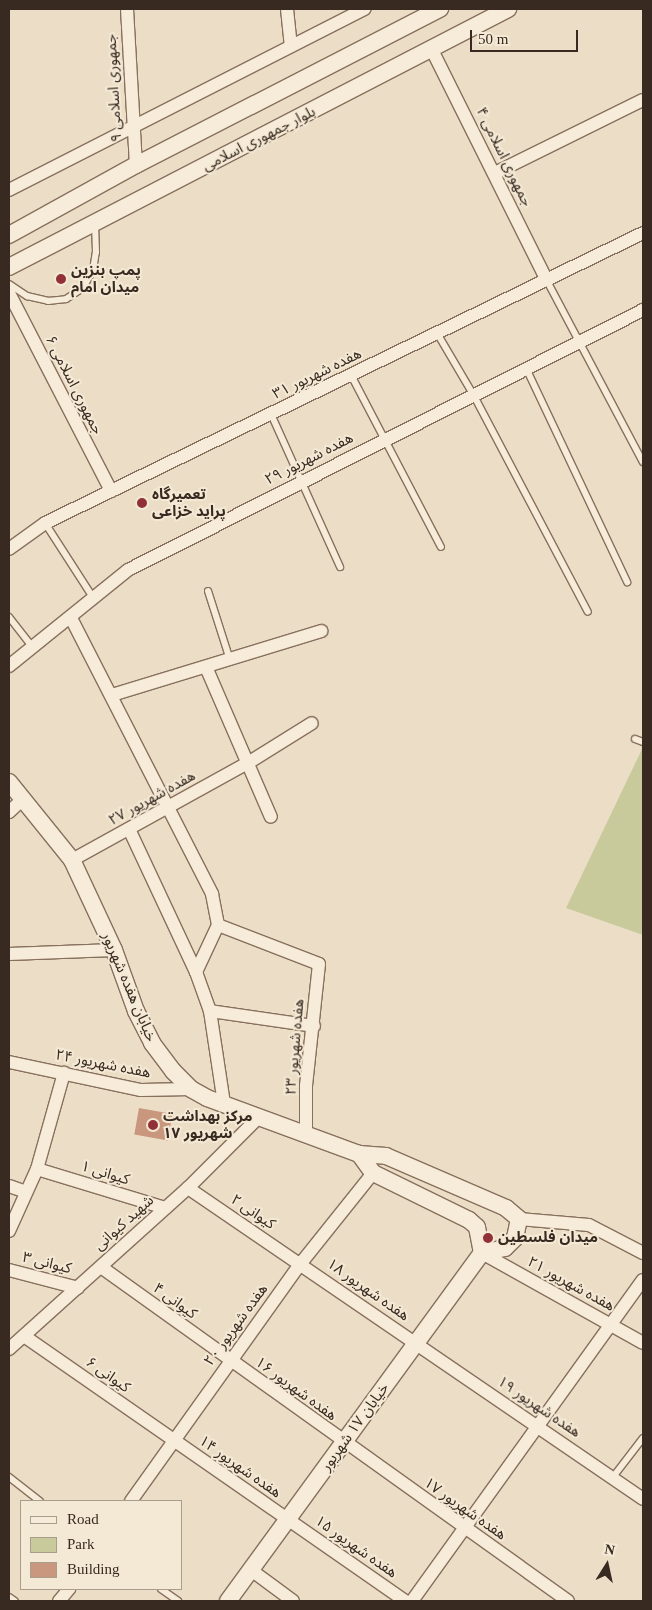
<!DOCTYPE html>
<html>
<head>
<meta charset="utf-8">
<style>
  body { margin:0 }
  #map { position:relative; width:652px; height:1610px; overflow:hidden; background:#ecdec6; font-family:"Times New Roman","Noto Sans Arabic",serif }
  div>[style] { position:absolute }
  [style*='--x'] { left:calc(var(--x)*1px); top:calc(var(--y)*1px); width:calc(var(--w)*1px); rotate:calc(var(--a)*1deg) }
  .green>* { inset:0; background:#c8ca9b }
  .building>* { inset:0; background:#c8977e; transform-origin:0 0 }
  .roads { filter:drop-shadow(1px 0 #87705d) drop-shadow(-1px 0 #87705d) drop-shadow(0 1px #87705d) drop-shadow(0 -1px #87705d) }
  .lane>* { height:6px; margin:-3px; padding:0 3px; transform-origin:3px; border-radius:3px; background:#f7ecd9 }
  .street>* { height:12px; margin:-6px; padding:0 6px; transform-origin:6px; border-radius:6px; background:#f7ecd9 }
  .secondary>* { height:16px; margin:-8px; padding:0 8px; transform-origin:8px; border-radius:8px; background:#f7ecd9 }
  .dots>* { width:14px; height:14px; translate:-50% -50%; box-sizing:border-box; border:2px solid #f4e9d5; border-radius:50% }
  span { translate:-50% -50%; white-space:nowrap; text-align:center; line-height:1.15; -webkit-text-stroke:4px #f4e9d5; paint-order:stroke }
  .street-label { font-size:15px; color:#382a20 }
  .poi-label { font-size:15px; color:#382a20; font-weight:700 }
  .left { translate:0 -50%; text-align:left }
  .frame { position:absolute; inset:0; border:10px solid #382a20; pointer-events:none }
  .legend { position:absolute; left:20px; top:1500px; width:162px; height:90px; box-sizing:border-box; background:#f4e9d5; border:1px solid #a99d8d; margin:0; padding:6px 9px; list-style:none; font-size:15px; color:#382a20 }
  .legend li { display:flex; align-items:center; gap:10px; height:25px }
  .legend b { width:25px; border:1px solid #a99d8d }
  .north { position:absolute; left:582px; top:1540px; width:50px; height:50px; -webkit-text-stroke:4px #f4e9d5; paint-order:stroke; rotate:10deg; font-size:14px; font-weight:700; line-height:20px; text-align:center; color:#382a20 }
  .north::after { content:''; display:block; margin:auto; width:18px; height:22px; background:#382a20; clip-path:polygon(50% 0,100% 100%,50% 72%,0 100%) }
  .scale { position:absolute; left:470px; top:30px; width:108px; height:22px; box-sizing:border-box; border:2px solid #382a20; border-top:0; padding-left:6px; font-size:15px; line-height:18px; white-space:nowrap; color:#382a20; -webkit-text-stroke:4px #f4e9d5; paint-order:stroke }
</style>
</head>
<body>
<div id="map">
  <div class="green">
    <i style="clip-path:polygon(643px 747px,643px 935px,566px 908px)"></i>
  </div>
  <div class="building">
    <i style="left:139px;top:1108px;width:34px;height:27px;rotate:10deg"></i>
  </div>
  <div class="roads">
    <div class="lane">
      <i style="--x:546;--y:279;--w:207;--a:62.1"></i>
      <i style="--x:9;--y:284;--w:22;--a:34"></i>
      <i style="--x:27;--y:296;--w:22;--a:13"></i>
      <i style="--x:48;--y:301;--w:18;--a:-6"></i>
      <i style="--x:66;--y:299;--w:20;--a:-33"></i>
      <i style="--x:83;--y:288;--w:21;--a:-61"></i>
      <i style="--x:93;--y:270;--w:18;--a:-81"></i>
      <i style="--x:96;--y:252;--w:28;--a:-92"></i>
      <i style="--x:437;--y:333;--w:71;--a:59.5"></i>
      <i style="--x:473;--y:394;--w:246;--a:62.2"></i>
      <i style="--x:526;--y:368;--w:237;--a:64.7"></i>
      <i style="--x:351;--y:375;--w:194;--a:62.4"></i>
      <i style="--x:271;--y:414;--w:168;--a:65.7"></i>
      <i style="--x:45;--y:523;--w:90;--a:57.2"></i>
      <i style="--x:208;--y:591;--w:72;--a:72.3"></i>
      <i style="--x:9;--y:617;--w:37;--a:52"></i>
      <i style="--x:635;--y:739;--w:9;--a:21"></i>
      <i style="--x:9;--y:1477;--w:39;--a:38"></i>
      <i style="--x:613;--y:1477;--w:49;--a:-52.4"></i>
      <i style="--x:161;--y:1589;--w:21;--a:35"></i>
      <i style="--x:9;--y:1597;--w:7;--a:34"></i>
    </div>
    <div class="street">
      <i style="--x:127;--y:9;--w:156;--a:86.7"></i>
      <i style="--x:287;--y:9;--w:37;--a:84"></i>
      <i style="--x:432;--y:50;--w:256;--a:63.5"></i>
      <i style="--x:495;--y:173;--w:165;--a:-26.3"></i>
      <i style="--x:9;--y:190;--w:399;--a:-27"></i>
      <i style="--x:9;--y:293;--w:223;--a:62.7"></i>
      <i style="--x:9;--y:549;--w:44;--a:-35.8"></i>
      <i style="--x:45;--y:523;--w:665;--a:-25.87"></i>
      <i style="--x:71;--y:618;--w:310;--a:62.9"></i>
      <i style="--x:212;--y:894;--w:32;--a:79"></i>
      <i style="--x:218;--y:925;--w:52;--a:115.1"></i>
      <i style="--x:9;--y:666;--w:153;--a:-38.9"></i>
      <i style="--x:128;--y:570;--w:577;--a:-26.79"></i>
      <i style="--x:206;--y:667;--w:163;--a:66.6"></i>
      <i style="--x:112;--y:695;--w:219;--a:-17"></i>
      <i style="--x:9;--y:812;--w:19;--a:-43"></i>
      <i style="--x:129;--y:829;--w:158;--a:64.9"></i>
      <i style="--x:196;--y:972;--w:41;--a:70.3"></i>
      <i style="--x:210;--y:1011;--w:94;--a:81.4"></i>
      <i style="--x:72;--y:860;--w:201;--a:-28.9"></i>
      <i style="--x:248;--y:763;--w:75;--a:-32"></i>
      <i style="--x:218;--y:925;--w:108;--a:21.1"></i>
      <i style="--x:319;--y:964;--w:123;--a:96.1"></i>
      <i style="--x:306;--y:1086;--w:48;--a:90"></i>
      <i style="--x:9;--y:954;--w:105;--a:-2.2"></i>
      <i style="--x:210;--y:1011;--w:105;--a:8.2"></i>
      <i style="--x:9;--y:1062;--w:135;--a:12"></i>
      <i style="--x:141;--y:1090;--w:50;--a:-1.1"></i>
      <i style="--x:37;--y:1169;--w:134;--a:16.9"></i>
      <i style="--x:9;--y:1186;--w:18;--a:19"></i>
      <i style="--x:188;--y:1188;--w:551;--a:34.35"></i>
      <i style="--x:519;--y:1219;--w:70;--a:4.9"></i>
      <i style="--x:589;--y:1225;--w:61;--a:27.4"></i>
      <i style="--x:9;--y:1231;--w:68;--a:-65.7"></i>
      <i style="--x:37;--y:1169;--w:100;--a:-74.3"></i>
      <i style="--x:482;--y:1253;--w:184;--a:29.2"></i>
      <i style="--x:101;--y:1267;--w:574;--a:35.57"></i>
      <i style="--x:9;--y:1270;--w:71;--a:14.6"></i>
      <i style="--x:24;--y:1336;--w:464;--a:34.8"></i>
      <i style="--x:9;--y:1349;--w:241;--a:-42"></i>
      <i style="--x:188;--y:1188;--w:100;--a:-45"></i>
      <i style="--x:131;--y:1501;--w:292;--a:-54.5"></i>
      <i style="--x:301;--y:1263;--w:115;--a:-51.3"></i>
      <i style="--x:251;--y:1570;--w:52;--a:36.4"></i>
      <i style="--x:59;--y:1601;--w:16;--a:-50"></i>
      <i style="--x:412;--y:1601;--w:395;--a:-54.3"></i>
    </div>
    <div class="secondary">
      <i style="--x:9;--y:235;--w:145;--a:-28.9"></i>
      <i style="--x:136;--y:165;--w:342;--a:-27.2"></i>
      <i style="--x:9;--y:267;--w:562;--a:-27.34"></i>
      <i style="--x:9;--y:782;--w:100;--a:51.1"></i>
      <i style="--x:72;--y:860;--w:99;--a:65"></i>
      <i style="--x:114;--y:950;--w:65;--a:70.2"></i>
      <i style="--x:136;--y:1011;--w:36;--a:63"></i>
      <i style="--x:152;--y:1043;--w:35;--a:53"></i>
      <i style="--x:173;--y:1071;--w:25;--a:45"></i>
      <i style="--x:191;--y:1089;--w:18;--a:29"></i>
      <i style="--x:207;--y:1098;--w:162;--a:20.2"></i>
      <i style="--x:359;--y:1154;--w:27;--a:4"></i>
      <i style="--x:386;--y:1156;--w:131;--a:23.4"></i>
      <i style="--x:506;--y:1208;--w:17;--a:40"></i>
      <i style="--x:519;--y:1219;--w:19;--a:102"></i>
      <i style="--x:515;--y:1238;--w:14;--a:135"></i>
      <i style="--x:505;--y:1248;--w:24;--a:168"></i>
      <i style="--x:482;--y:1253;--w:26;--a:-101"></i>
      <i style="--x:477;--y:1227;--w:11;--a:-139"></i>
      <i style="--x:469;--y:1220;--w:107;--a:-153.9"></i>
      <i style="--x:373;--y:1173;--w:24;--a:-126"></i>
      <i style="--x:228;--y:1601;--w:431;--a:-53.9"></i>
    </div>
  </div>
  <div class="dots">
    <i style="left:61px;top:279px;background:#923038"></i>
    <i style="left:142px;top:503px;background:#923038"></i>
    <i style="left:153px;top:1125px;background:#923038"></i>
    <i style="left:488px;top:1238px;background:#923038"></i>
  </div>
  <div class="street-label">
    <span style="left:114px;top:88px;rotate:-93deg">جمهوری اسلامی ۹</span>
    <span style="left:259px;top:139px;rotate:-27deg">بلوار جمهوری اسلامی</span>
    <span style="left:504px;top:157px;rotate:64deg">جمهوری اسلامی ۴</span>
    <span style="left:317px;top:374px;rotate:-26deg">هفده شهریور ۳۱</span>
    <span style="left:74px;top:385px;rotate:63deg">جمهوری اسلامی ۶</span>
    <span style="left:309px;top:459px;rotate:-27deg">هفده شهریور ۲۹</span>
    <span style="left:152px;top:798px;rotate:-29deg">هفده شهریور ۲۷</span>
    <span style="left:129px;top:987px;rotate:67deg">خیابان هفده شهریور</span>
    <span style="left:295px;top:1047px;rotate:-85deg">هفده شهریور ۲۳</span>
    <span style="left:103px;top:1064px;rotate:11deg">هفده شهریور ۲۴</span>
    <span style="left:105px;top:1173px;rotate:17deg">کیوانی ۱</span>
    <span style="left:253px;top:1212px;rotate:34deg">کیوانی ۲</span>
    <span style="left:124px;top:1223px;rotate:-42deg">شهید کیوانی</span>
    <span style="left:47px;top:1263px;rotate:14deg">کیوانی ۳</span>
    <span style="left:571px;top:1284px;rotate:29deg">هفده شهریور ۲۱</span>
    <span style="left:368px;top:1290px;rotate:35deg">هفده شهریور ۱۸</span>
    <span style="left:175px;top:1301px;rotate:36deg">کیوانی ۴</span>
    <span style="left:236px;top:1325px;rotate:-54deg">هفده شهریور ۲۰</span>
    <span style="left:108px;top:1375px;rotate:35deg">کیوانی ۶</span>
    <span style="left:296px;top:1389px;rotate:36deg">هفده شهریور ۱۶</span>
    <span style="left:539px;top:1407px;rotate:34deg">هفده شهریور ۱۹</span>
    <span style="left:355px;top:1427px;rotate:-54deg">خیابان ۱۷ شهریور</span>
    <span style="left:240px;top:1467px;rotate:35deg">هفده شهریور ۱۴</span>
    <span style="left:465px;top:1509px;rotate:35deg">هفده شهریور ۱۷</span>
    <span style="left:356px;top:1547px;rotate:35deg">هفده شهریور ۱۵</span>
  </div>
  <div class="poi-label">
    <span class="left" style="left:71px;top:279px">پمپ بنزین<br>میدان امام</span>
    <span class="left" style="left:152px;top:503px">تعمیرگاه<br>پراید خزاعی</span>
    <span class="left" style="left:163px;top:1125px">مرکز بهداشت<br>۱۷ شهریور</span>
    <span class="left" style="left:498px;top:1238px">میدان فلسطین</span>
  </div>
  <div class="frame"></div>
  <ul class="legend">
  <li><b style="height:6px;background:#f7ecd9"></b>Road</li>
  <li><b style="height:14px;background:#c8ca9b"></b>Park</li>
  <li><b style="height:14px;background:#c8977e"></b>Building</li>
  </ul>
  <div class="north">N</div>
  <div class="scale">50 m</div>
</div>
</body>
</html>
